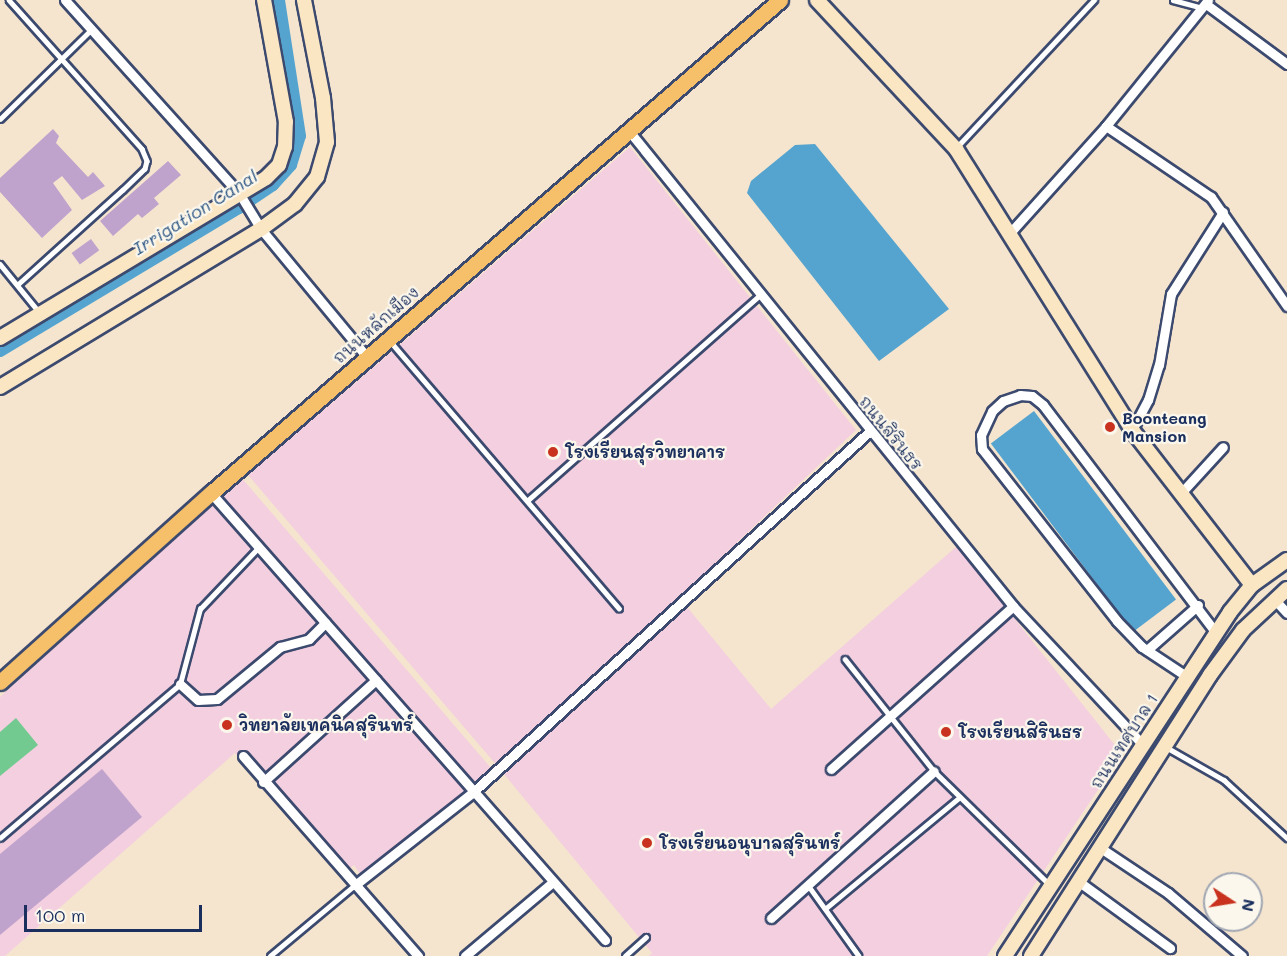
<!DOCTYPE html>
<html>
<head>
<meta charset="utf-8">
<style>
  body { margin:0 }
  #map { position:relative; width:1287px; height:956px; overflow:hidden; background:#f6e5ce; font-family:Mali,"Playpen Sans Thai",sans-serif }
  div>[style] { position:absolute }
  [style*='--x'] { left:calc(var(--x)*1px); top:calc(var(--y)*1px); width:calc(var(--w)*1px); rotate:calc(var(--a)*1deg) }
  .built>* { inset:0; background:#f3cfdf }
  .green>* { inset:0; background:#72ca90 }
  .water>* { inset:0; background:#55a4cf; transform-origin:0 0 }
  .canal>* { height:12px; margin:-6px; padding:0 6px; transform-origin:6px; border-radius:6px; background:#55a4cf }
  .building>* { inset:0; background:#c0a3cc; transform-origin:0 0 }
  .roads { filter:drop-shadow(2px 0 #3c4a6f) drop-shadow(-2px 0 #3c4a6f) drop-shadow(0 2px #3c4a6f) drop-shadow(0 -2px #3c4a6f) }
  .lane>* { height:4.5px; margin:-2.25px; padding:0 2.25px; transform-origin:2.25px; border-radius:2.25px; background:#fff }
  .street>* { height:9px; margin:-4.5px; padding:0 4.5px; transform-origin:4.5px; border-radius:4.5px; background:#fff }
  .secondary>* { height:14px; margin:-7px; padding:0 7px; transform-origin:7px; border-radius:7px; background:#fbe6c4 }
  .primary>* { height:15px; margin:-7.5px; padding:0 7.5px; transform-origin:7.5px; border-radius:7.5px; background:#f6c06b }
  .dots>* { width:16px; height:16px; translate:-50% -50%; box-sizing:border-box; border:3px solid #fbf7ec; border-radius:50% }
  span { translate:-50% -50%; white-space:nowrap; text-align:center; line-height:1.15; -webkit-text-stroke:4.5px #fbf7ec; paint-order:stroke }
  .street-label { font-size:16px; color:#1b2f5e }
  .poi-label { font-size:16px; color:#1b2f5e; font-weight:700 }
  .left { translate:0 -50%; text-align:left }
  .water-label { font-size:18px; color:#2f5886; font-style:italic }
  .north { position:absolute; left:1203px; top:872px; width:60px; height:60px; box-sizing:border-box; background:#fbf7ec; border:2px solid #a1a7b3; border-radius:50%; rotate:102deg; font-size:16px; font-weight:700; line-height:24px; text-align:center; color:#1b2f5e }
  .north::after { content:''; display:block; margin:auto; width:21px; height:27px; background:#c8321e; clip-path:polygon(50% 0,100% 100%,50% 72%,0 100%) }
  .scale { position:absolute; left:24px; top:905px; width:178px; height:27px; box-sizing:border-box; border:3px solid #1b2f5e; border-top:0; padding-left:8px; font-size:18px; line-height:21px; white-space:nowrap; color:#1b2f5e; -webkit-text-stroke:4px #fbf7ec; paint-order:stroke }
</style>
</head>
<body>
<div id="map">
  <div class="built">
    <i style="clip-path:polygon(630px 147px,856px 430px,511px 756px,683px 602px,771px 709px,957px 546px,1122px 754px,987px 956px,649px 956px,652px 953px,499px 768px,248px 475px)"></i>
    <i style="clip-path:polygon(240px 476px,491px 768px,365px 881px,354px 865px,342px 875px,235px 753px,5px 956px,0 956px,0 697px)"></i>
  </div>
  <div class="green">
    <i style="clip-path:polygon(16px 718px,38px 745px,0 776px,0 732px)"></i>
  </div>
  <div class="water">
    <i style="clip-path:polygon(815px 144px,949px 309px,879px 361px,747px 193px,751px 181px,795px 145px)"></i>
    <i style="left:1034px;top:411px;width:236px;height:54px;rotate:53deg"></i>
  </div>
  <div class="canal">
    <i style="--x:0;--y:351;--w:279;--a:-30.9"></i>
    <i style="--x:239;--y:208;--w:41;--a:-34.1"></i>
    <i style="--x:273;--y:185;--w:27;--a:-48"></i>
    <i style="--x:291;--y:165;--w:30;--a:-73"></i>
    <i style="--x:300;--y:136;--w:138;--a:-98.8"></i>
  </div>
  <div class="building">
    <i style="clip-path:polygon(53px 129px,59px 136px,56px 143px,88px 177px,93px 172px,105px 186px,82px 200px,62px 176px,53px 183px,72px 210px,42px 238px,0 192px,0 178px)"></i>
    <i style="clip-path:polygon(168px 161px,181px 175px,154px 198px,159px 204px,142px 218px,138px 214px,113px 236px,100px 221px)"></i>
    <i style="left:91px;top:239px;width:14px;height:24px;rotate:54deg"></i>
    <i style="clip-path:polygon(102px 769px,142px 817px,0 935px,0 854px)"></i>
  </div>
  <div class="roads">
    <div class="lane">
      <i style="--x:9;--y:0;--w:200;--a:48.2"></i>
      <i style="--x:142;--y:149;--w:13;--a:67"></i>
      <i style="--x:147;--y:161;--w:8;--a:104"></i>
      <i style="--x:145;--y:169;--w:30;--a:136"></i>
      <i style="--x:123;--y:190;--w:140;--a:137.9"></i>
      <i style="--x:1173;--y:0;--w:30;--a:15"></i>
      <i style="--x:0;--y:119;--w:129;--a:-44.4"></i>
      <i style="--x:957;--y:147;--w:201;--a:-47"></i>
      <i style="--x:0;--y:264;--w:63;--a:50.8"></i>
      <i style="--x:390;--y:341;--w:352;--a:49.4"></i>
      <i style="--x:527;--y:501;--w:311;--a:-41.5"></i>
      <i style="--x:845;--y:659;--w:143;--a:51.5"></i>
      <i style="--x:934;--y:771;--w:163;--a:44.5"></i>
      <i style="--x:1166;--y:747;--w:67;--a:29.6"></i>
      <i style="--x:1224;--y:780;--w:86;--a:42.6"></i>
      <i style="--x:0;--y:838;--w:237;--a:-40.5"></i>
      <i style="--x:180;--y:684;--w:78;--a:-75.1"></i>
      <i style="--x:200;--y:609;--w:86;--a:-46.4"></i>
      <i style="--x:808;--y:885;--w:87;--a:54.3"></i>
      <i style="--x:825;--y:909;--w:175;--a:-39.7"></i>
      <i style="--x:270;--y:956;--w:111;--a:-39.9"></i>
      <i style="--x:625;--y:956;--w:28;--a:-42"></i>
    </div>
    <div class="street">
      <i style="--x:65;--y:0;--w:260;--a:48"></i>
      <i style="--x:239;--y:193;--w:42;--a:58.6"></i>
      <i style="--x:261;--y:229;--w:166;--a:50.4"></i>
      <i style="--x:1206;--y:4;--w:101;--a:36.5"></i>
      <i style="--x:1106;--y:126;--w:127;--a:34.1"></i>
      <i style="--x:1211;--y:197;--w:133;--a:55.1"></i>
      <i style="--x:629;--y:131;--w:611;--a:51.05"></i>
      <i style="--x:1013;--y:606;--w:187;--a:46.9"></i>
      <i style="--x:1008;--y:235;--w:147;--a:-48"></i>
      <i style="--x:1106;--y:126;--w:162;--a:-51"></i>
      <i style="--x:1132;--y:430;--w:34;--a:-62"></i>
      <i style="--x:1148;--y:400;--w:37;--a:-73"></i>
      <i style="--x:1159;--y:365;--w:72;--a:-80.4"></i>
      <i style="--x:1171;--y:294;--w:97;--a:-57.6"></i>
      <i style="--x:211;--y:493;--w:596;--a:48.61"></i>
      <i style="--x:1181;--y:493;--w:62;--a:-47.6"></i>
      <i style="--x:1274;--y:599;--w:19;--a:47"></i>
      <i style="--x:1147;--y:650;--w:68;--a:-41.4"></i>
      <i style="--x:1186;--y:676;--w:53;--a:-146.6"></i>
      <i style="--x:1142;--y:647;--w:36;--a:-134"></i>
      <i style="--x:1117;--y:621;--w:219;--a:-128.1"></i>
      <i style="--x:982;--y:449;--w:14;--a:-94"></i>
      <i style="--x:981;--y:435;--w:26;--a:-65"></i>
      <i style="--x:992;--y:411;--w:15;--a:-42"></i>
      <i style="--x:1003;--y:401;--w:18;--a:-19"></i>
      <i style="--x:1020;--y:395;--w:12;--a:5"></i>
      <i style="--x:1032;--y:396;--w:14;--a:39"></i>
      <i style="--x:1043;--y:405;--w:286;--a:52.8"></i>
      <i style="--x:180;--y:684;--w:24;--a:42"></i>
      <i style="--x:198;--y:700;--w:19;--a:-3"></i>
      <i style="--x:217;--y:699;--w:82;--a:-39.5"></i>
      <i style="--x:280;--y:647;--w:30;--a:-15"></i>
      <i style="--x:309;--y:639;--w:23;--a:-45"></i>
      <i style="--x:243;--y:756;--w:266;--a:48.8"></i>
      <i style="--x:831;--y:769;--w:244;--a:-41.8"></i>
      <i style="--x:263;--y:782;--w:152;--a:-42.1"></i>
      <i style="--x:1099;--y:847;--w:83;--a:33.7"></i>
      <i style="--x:1168;--y:893;--w:97;--a:40.4"></i>
      <i style="--x:1078;--y:881;--w:114;--a:36.1"></i>
      <i style="--x:355;--y:885;--w:149;--a:-38.2"></i>
      <i style="--x:472;--y:793;--w:538;--a:-42.29"></i>
      <i style="--x:771;--y:918;--w:219;--a:-42"></i>
      <i style="--x:465;--y:956;--w:115;--a:-40.1"></i>
    </div>
    <div class="secondary">
      <i style="--x:817;--y:0;--w:204;--a:47"></i>
      <i style="--x:956;--y:149;--w:332;--a:57.9"></i>
      <i style="--x:1132;--y:430;--w:196;--a:52.3"></i>
      <i style="--x:0;--y:338;--w:310;--a:-31"></i>
      <i style="--x:266;--y:178;--w:18;--a:-45"></i>
      <i style="--x:279;--y:165;--w:19;--a:-72"></i>
      <i style="--x:285;--y:147;--w:25;--a:-88"></i>
      <i style="--x:286;--y:122;--w:124;--a:-100.2"></i>
      <i style="--x:0;--y:387;--w:305;--a:-31.2"></i>
      <i style="--x:261;--y:229;--w:42;--a:-36.3"></i>
      <i style="--x:295;--y:204;--w:35;--a:-51"></i>
      <i style="--x:317;--y:177;--w:36;--a:-74"></i>
      <i style="--x:327;--y:142;--w:44;--a:-95.2"></i>
      <i style="--x:323;--y:98;--w:100;--a:-101"></i>
      <i style="--x:1005;--y:956;--w:411;--a:-56.8"></i>
      <i style="--x:1230;--y:612;--w:35;--a:-51"></i>
      <i style="--x:1252;--y:585;--w:43;--a:-35.5"></i>
      <i style="--x:1031;--y:956;--w:333;--a:-57.5"></i>
      <i style="--x:1210;--y:675;--w:56;--a:-53.7"></i>
      <i style="--x:1243;--y:630;--w:60;--a:-43"></i>
    </div>
    <div class="primary">
      <i style="--x:0;--y:682;--w:283;--a:-41.9"></i>
      <i style="--x:211;--y:493;--w:753;--a:-40.91"></i>
    </div>
  </div>
  <div class="dots">
    <i style="left:1110px;top:427px;background:#c8321e"></i>
    <i style="left:553px;top:452px;background:#c8321e"></i>
    <i style="left:227px;top:725px;background:#c8321e"></i>
    <i style="left:946px;top:732px;background:#c8321e"></i>
    <i style="left:647px;top:843px;background:#c8321e"></i>
  </div>
  <div class="street-label">
    <span style="left:376px;top:325px;rotate:-41deg">ถนนหลักเมือง</span>
    <span style="left:891px;top:433px;rotate:51deg">ถนนสิรินธร</span>
    <span style="left:1124px;top:741px;rotate:-57deg">ถนนเทศบาล 1</span>
  </div>
  <div class="poi-label">
    <span class="left" style="left:1122px;top:427px">Boonteang<br>Mansion</span>
    <span class="left" style="left:565px;top:452px">โรงเรียนสุรวิทยาคาร</span>
    <span class="left" style="left:239px;top:725px">วิทยาลัยเทคนิคสุรินทร์</span>
    <span class="left" style="left:958px;top:732px">โรงเรียนสิรินธร</span>
    <span class="left" style="left:659px;top:843px">โรงเรียนอนุบาลสุรินทร์</span>
  </div>
  <div class="water-label">
    <span style="left:195px;top:212px;rotate:-32deg">Irrigation Canal</span>
  </div>
  <div class="north">N</div>
  <div class="scale">100 m</div>
</div>
</body>
</html>
